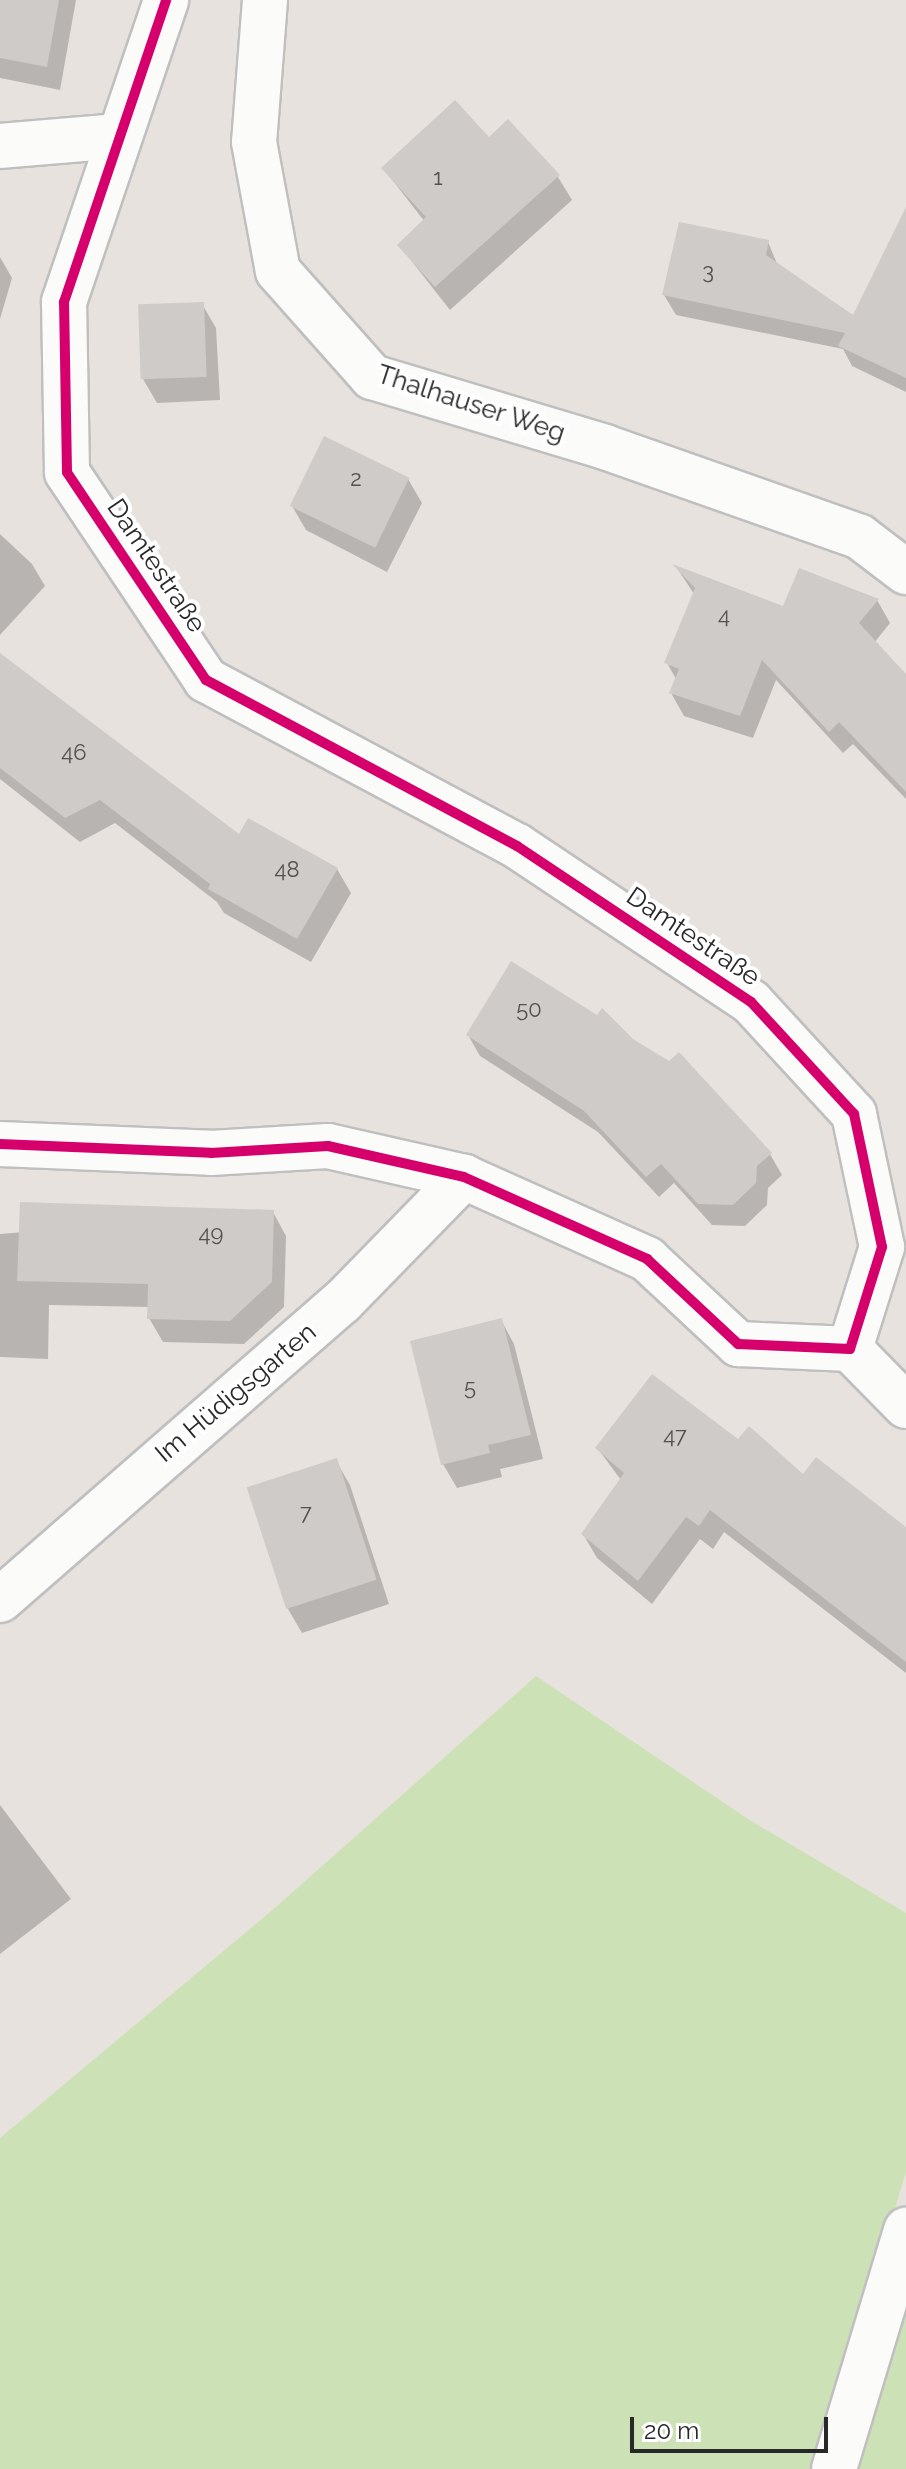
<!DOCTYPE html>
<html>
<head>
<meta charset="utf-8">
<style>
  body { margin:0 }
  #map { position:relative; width:906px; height:2469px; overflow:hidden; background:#e7e2de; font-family:Raleway,sans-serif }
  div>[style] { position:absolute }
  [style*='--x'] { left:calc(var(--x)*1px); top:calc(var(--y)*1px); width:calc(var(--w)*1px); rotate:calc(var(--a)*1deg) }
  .green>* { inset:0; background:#cce2b6 }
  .shadow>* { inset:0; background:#0003 }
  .building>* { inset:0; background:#cecbc8; transform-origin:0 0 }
  .roads { filter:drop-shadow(2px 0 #c0bfc0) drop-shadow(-2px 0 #c0bfc0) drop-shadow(0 2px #c0bfc0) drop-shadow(0 -2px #c0bfc0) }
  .street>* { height:44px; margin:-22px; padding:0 22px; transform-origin:22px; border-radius:22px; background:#fbfbfa }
  .cycleway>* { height:10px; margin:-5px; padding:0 5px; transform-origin:5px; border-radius:5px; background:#d6006c }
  span { translate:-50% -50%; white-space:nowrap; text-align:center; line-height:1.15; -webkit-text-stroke:8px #fff; paint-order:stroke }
  .number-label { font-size:22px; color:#525251 }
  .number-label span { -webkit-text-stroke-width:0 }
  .street-label { font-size:26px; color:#282828 }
  .scale { position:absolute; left:630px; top:2417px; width:198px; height:36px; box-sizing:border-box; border:4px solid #282828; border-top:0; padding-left:10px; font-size:24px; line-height:28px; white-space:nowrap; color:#282828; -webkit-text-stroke:6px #fff; paint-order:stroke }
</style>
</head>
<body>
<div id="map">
  <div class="green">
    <i style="clip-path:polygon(536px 1676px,748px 1819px,906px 1913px,906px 2172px,815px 2469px,0 2469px,0 2138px,276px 1907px)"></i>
    <i style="clip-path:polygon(906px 2280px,906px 2469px,846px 2469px)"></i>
  </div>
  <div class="shadow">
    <i style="clip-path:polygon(0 0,76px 0,60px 90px,0 78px)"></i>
    <i style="clip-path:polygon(489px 140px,558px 177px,572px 200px,450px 310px,399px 245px,425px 222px,383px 168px)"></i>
    <i style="clip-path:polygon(768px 242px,778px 266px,854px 318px,906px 297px,906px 392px,852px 366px,843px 349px,676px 315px,664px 295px)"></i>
    <i style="clip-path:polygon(0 257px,12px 278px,0 319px)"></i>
    <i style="clip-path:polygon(202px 304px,216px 328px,220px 400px,157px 403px,143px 379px)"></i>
    <i style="clip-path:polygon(408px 479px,422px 503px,387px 572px,306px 530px,292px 506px)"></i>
    <i style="clip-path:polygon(0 534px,32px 564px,45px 586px,0 635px)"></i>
    <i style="clip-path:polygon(677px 568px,785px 609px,877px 600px,890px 623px,874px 643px,906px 677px,906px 799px,853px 744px,843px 753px,776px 680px,753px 738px,684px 716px,671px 693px,676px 679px,667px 663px,694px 594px)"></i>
    <i style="clip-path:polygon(0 696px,239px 837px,337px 869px,351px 893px,311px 962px,224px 913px,217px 902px,115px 823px,80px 842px,0 779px)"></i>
    <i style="clip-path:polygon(597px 1018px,770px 1154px,782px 1175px,768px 1188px,767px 1205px,745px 1226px,712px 1225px,674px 1183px,659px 1197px,598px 1132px,480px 1056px,468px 1035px)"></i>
    <i style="clip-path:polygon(273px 1212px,286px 1236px,284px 1307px,244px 1344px,163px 1342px,149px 1318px,150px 1307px,49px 1305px,48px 1359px,0 1357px,0 1234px)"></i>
    <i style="clip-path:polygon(501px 1320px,514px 1344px,543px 1459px,500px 1469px,502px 1477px,457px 1488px,443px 1464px)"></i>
    <i style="clip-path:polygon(739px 1441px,906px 1529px,906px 1673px,724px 1532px,713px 1549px,700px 1539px,652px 1604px,597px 1558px,583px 1534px,621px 1480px,598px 1449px)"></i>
    <i style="clip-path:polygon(336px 1461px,350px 1485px,389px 1604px,302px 1633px,288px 1609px)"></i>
    <i style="clip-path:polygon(0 1805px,71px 1899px,0 1954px)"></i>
  </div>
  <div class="building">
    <i style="clip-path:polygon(0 0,59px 0,47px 67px,0 58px)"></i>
    <i style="clip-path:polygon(455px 100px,489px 137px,508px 119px,560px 175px,435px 287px,397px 245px,426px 217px,381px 168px)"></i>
    <i style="clip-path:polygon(906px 207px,906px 378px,838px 346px,845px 333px,662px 295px,679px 222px,769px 240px,766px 255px,853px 315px)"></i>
    <i style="left:204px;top:302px;width:75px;height:66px;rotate:88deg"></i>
    <i style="left:324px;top:436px;width:95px;height:78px;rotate:26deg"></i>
    <i style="clip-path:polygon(672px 564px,783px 606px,799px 568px,879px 599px,859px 623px,906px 674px,906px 792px,839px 722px,829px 732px,762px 660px,740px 716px,669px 693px,679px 669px,664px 663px,695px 588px)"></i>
    <i style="clip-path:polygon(0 653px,239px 834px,248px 818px,338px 868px,297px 939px,208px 889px,210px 884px,100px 800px,65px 818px,0 768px)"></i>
    <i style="clip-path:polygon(511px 961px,597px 1015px,602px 1008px,633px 1039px,669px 1061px,679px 1052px,772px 1153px,757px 1166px,756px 1183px,733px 1205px,698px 1204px,661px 1164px,646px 1177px,584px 1111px,466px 1035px)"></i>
    <i style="clip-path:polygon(20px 1202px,274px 1210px,272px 1282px,230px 1321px,147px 1319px,148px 1284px,17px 1281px)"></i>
    <i style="clip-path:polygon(502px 1318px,531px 1435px,488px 1445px,490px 1453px,441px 1465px,410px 1341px)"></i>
    <i style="clip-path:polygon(652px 1374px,738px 1439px,749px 1426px,803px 1474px,816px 1457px,906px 1527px,906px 1662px,710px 1510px,699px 1526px,686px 1517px,638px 1581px,581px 1534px,624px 1473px,595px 1448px)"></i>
    <i style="left:337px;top:1458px;width:128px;height:95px;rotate:72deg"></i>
  </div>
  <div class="roads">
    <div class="street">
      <i style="--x:265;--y:0;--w:142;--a:94.4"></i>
      <i style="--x:254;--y:142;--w:131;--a:79.5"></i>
      <i style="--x:278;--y:271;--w:142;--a:48.4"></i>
      <i style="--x:372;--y:377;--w:243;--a:16.7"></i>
      <i style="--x:605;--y:447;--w:270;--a:19.4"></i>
      <i style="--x:860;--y:537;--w:58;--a:37.3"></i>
      <i style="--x:0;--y:146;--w:118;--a:-4.8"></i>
      <i style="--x:0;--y:1144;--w:211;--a:2.4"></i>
      <i style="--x:211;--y:1153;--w:117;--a:-3.4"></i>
      <i style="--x:328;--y:1146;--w:139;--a:12.8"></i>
      <i style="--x:464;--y:1177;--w:201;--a:24.1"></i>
      <i style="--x:647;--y:1259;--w:125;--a:43"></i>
      <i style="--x:738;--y:1344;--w:112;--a:2.6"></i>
      <i style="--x:850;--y:1349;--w:107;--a:-72.6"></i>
      <i style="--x:882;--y:1247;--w:136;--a:-101.9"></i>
      <i style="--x:854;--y:1114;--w:152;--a:-132.6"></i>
      <i style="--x:751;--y:1002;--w:281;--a:-146.3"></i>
      <i style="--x:517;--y:846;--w:353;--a:-151.9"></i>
      <i style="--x:206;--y:680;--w:250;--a:-123.8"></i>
      <i style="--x:67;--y:472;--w:170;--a:-91"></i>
      <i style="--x:64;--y:302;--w:319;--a:-71.3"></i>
      <i style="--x:850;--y:1349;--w:80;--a:45.5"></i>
      <i style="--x:0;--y:1600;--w:454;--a:-41.1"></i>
      <i style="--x:342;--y:1302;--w:175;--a:-45.7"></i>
      <i style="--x:834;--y:2469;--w:250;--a:-73.2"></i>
    </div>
  </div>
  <div class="cycleway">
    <i style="--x:0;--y:1144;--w:211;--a:2.4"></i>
    <i style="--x:211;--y:1153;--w:117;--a:-3.4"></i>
    <i style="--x:328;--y:1146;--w:139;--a:12.8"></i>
    <i style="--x:464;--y:1177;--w:201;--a:24.1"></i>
    <i style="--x:647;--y:1259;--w:125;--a:43"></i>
    <i style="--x:738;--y:1344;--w:112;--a:2.6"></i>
    <i style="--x:850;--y:1349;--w:107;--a:-72.6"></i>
    <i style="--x:882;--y:1247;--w:136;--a:-101.9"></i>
    <i style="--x:854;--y:1114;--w:152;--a:-132.6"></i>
    <i style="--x:751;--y:1002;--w:281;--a:-146.3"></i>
    <i style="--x:517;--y:846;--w:353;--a:-151.9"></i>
    <i style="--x:206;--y:680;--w:250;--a:-123.8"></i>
    <i style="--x:67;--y:472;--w:170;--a:-91"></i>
    <i style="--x:64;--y:302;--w:319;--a:-71.3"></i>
  </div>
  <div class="number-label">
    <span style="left:438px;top:178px">1</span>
    <span style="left:708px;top:272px">3</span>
    <span style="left:356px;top:479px">2</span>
    <span style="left:724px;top:616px">4</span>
    <span style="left:74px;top:753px">46</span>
    <span style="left:287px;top:870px">48</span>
    <span style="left:529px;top:1010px">50</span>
    <span style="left:211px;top:1234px">49</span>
    <span style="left:470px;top:1388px">5</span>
    <span style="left:675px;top:1436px">47</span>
    <span style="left:306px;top:1513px">7</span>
  </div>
  <div class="street-label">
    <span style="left:471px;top:404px;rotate:18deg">Thalhauser Weg</span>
    <span style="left:156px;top:566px;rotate:56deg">Damtestraße</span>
    <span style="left:693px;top:937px;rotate:34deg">Damtestraße</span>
    <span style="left:236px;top:1393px;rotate:-40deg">Im Hüdigsgarten</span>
  </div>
  <div class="scale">20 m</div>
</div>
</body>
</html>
